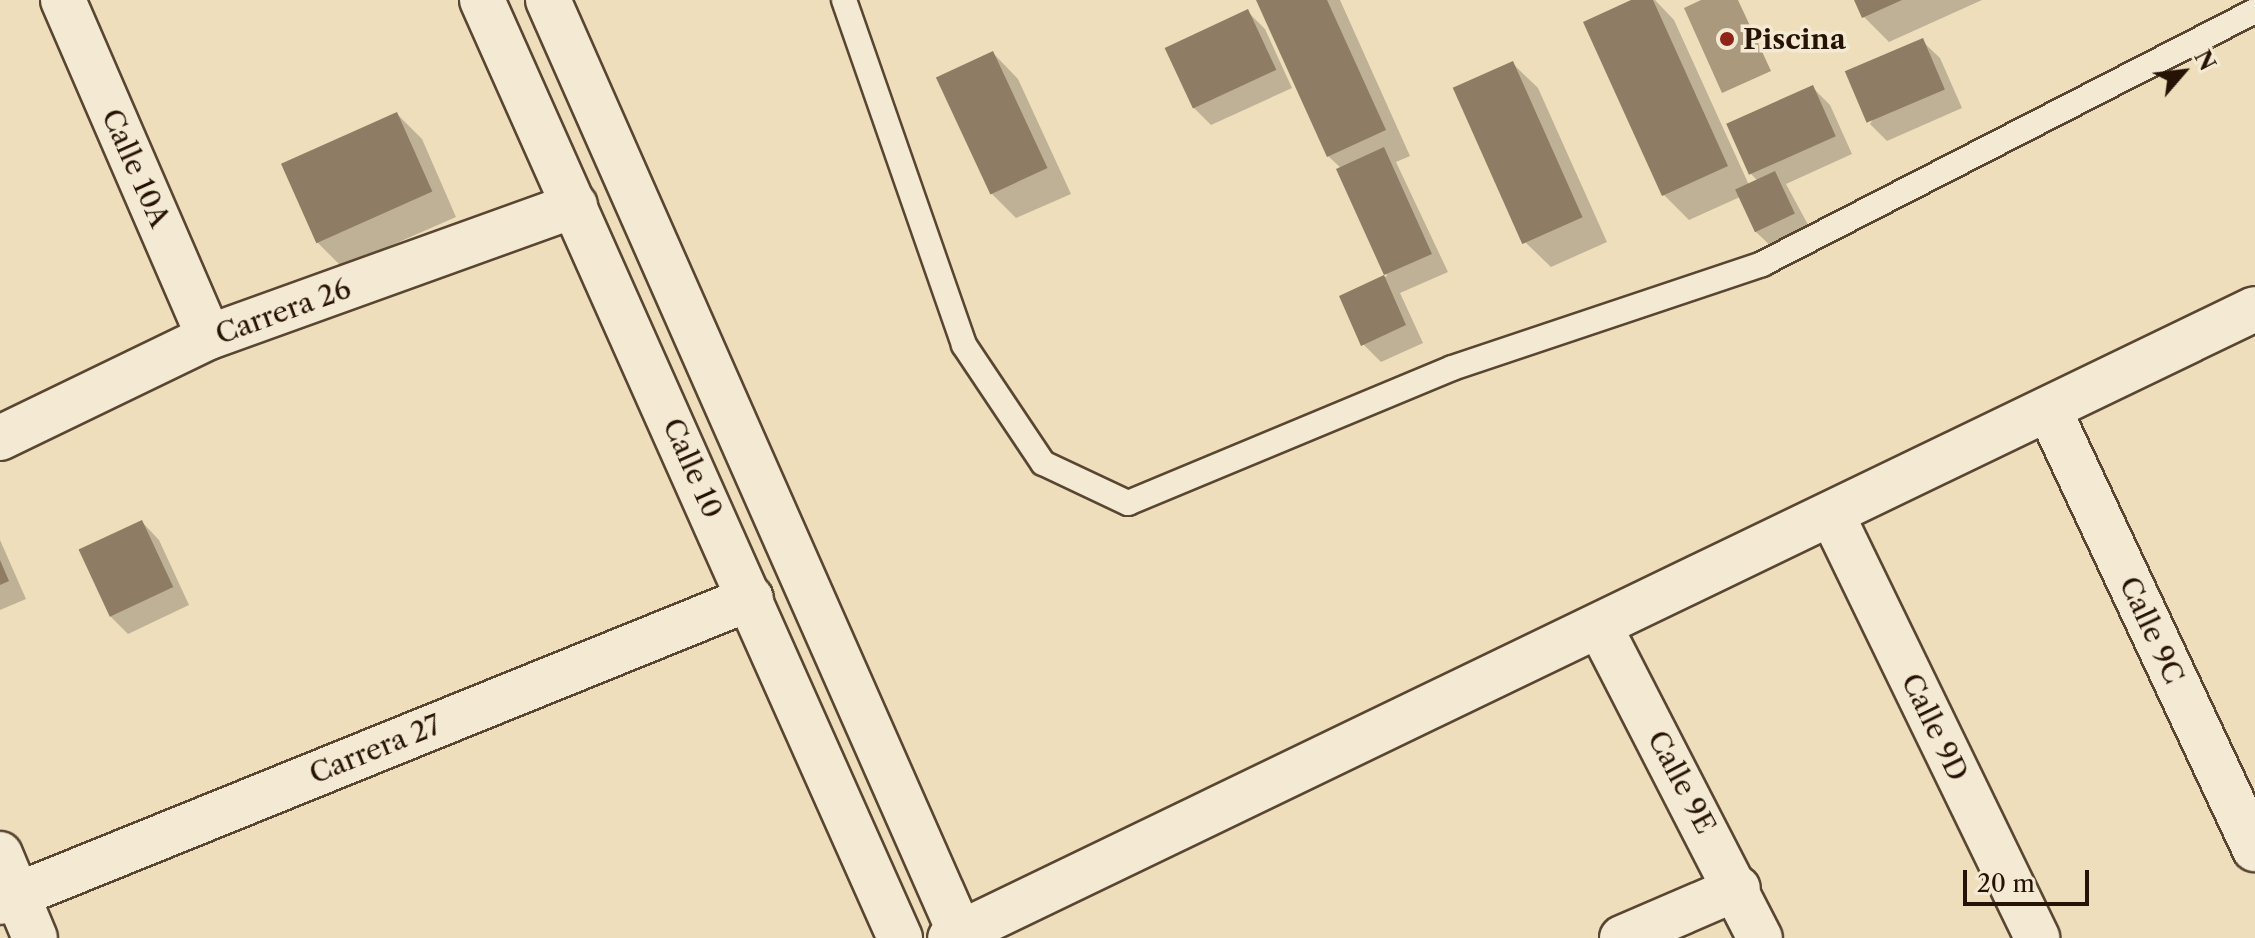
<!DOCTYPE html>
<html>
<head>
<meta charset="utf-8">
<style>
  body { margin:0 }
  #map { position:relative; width:2255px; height:938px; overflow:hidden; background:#eedebb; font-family:"Libre Caslon Text",serif }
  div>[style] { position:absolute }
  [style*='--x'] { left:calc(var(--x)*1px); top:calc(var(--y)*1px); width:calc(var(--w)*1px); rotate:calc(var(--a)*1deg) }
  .water>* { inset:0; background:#aa997d }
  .shadow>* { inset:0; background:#0003 }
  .building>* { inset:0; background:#8e7d64; transform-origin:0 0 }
  .roads { filter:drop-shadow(2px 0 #594632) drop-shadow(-2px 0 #594632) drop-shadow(0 2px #594632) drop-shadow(0 -2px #594632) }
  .lane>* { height:24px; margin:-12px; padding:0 12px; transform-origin:12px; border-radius:12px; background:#f4ead3 }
  .street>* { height:44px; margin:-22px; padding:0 22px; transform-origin:22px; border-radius:22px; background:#f4ead3 }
  .secondary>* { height:44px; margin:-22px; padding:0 22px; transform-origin:22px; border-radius:22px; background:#f4ead3 }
  .dots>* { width:22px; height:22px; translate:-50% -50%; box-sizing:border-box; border:4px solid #f4ead3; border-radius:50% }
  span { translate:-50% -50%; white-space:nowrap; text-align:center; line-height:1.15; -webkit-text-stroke:7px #f4ead3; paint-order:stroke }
  .poi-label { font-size:28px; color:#271305; font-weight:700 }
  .left { translate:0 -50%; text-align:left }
  .street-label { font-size:28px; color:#271305 }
  .north { position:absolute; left:2143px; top:32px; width:80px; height:80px; -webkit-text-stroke:6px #f4ead3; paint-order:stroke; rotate:62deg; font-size:22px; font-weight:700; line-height:32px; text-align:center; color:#271305 }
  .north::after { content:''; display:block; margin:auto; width:28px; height:36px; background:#271305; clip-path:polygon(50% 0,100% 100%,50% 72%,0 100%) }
  .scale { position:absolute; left:1963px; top:870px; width:126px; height:36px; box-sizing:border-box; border:4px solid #271305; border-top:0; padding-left:10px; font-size:24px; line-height:28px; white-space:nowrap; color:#271305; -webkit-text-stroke:6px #f4ead3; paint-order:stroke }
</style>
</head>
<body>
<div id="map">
  <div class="water">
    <i style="clip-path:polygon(1701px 0,1738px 0,1771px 71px,1722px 93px,1684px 8px)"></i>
  </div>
  <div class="shadow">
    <i style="clip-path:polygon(1258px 0,1340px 0,1410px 156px,1396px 162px,1448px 272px,1400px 293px,1423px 343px,1381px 362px,1363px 344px,1342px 297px,1387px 276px,1342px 169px,1328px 156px)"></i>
    <i style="clip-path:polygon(1636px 0,1655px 0,1674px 20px,1749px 185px,1758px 181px,1751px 174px,1812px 87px,1830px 105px,1852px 154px,1786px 184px,1812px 232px,1774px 249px,1756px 232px,1740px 197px,1689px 220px,1664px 195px)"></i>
    <i style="clip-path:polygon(1856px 0,1982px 0,1889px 42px,1864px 17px)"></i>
    <i style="clip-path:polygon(1247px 11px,1265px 29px,1292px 88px,1211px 125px,1193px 107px)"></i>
    <i style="clip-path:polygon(1922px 41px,1940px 58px,1962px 108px,1887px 141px,1870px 124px)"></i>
    <i style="clip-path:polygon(993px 53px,1018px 79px,1071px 194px,1016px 218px,991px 193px)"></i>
    <i style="clip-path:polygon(1512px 63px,1538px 88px,1607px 242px,1551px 267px,1525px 242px)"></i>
    <i style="clip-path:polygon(397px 114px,422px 139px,456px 217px,342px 267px,317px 242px)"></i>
    <i style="clip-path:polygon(142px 522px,159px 540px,189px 605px,128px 634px,110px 616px)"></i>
    <i style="clip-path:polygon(0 540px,26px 599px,0 610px)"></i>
  </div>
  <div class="building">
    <i style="clip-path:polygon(1256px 0,1327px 0,1386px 130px,1327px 157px)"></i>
    <i style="clip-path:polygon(1631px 0,1653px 0,1728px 166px,1662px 196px,1583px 22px)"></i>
    <i style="clip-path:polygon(1854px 0,1902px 0,1862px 18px)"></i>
    <i style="left:1248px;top:9px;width:67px;height:92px;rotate:65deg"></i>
    <i style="left:1923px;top:38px;width:56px;height:85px;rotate:67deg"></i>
    <i style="left:993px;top:51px;width:129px;height:63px;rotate:65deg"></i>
    <i style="left:1513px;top:61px;width:171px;height:66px;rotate:66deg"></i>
    <i style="left:1813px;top:85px;width:56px;height:95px;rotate:66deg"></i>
    <i style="left:397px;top:112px;width:87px;height:127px;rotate:66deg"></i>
    <i style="clip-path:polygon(1384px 147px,1432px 254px,1384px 275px,1406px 325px,1361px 346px,1339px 296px,1384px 275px,1336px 169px)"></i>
    <i style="left:1775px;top:171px;width:47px;height:44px;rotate:65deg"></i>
    <i style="left:142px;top:520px;width:74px;height:70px;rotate:65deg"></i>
    <i style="clip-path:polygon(0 560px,9px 581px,0 585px)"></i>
  </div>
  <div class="roads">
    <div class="lane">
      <i style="--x:844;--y:0;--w:365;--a:70.8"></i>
      <i style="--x:964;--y:345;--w:142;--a:56.2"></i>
      <i style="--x:1043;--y:463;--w:94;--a:25.2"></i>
      <i style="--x:1128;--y:503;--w:351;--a:-22.6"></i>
      <i style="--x:1452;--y:368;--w:327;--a:-18.5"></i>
      <i style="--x:1762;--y:264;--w:554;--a:-27.17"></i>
    </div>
    <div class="street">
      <i style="--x:63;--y:0;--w:367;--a:66.6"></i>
      <i style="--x:2049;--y:410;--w:485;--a:64.9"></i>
      <i style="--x:0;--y:438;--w:232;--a:-25.8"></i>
      <i style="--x:209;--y:337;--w:389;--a:-19.8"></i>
      <i style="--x:1833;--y:517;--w:468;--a:64.1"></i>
      <i style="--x:1600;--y:627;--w:350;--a:62.8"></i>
      <i style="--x:0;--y:854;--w:91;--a:67.4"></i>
      <i style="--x:0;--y:902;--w:810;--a:-22.04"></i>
      <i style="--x:962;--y:938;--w:5;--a:-112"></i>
      <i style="--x:960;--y:933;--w:1437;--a:-25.73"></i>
      <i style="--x:1622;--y:938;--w:126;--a:-23.3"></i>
    </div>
    <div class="secondary">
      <i style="--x:482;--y:0;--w:1027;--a:65.98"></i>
      <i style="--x:548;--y:0;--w:1020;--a:66.17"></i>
      <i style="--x:960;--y:933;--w:11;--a:153"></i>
    </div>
  </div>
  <div class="dots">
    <i style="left:1727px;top:39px;background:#8f2418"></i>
  </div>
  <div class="poi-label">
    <span class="left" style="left:1743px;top:39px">Piscina</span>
  </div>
  <div class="street-label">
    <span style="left:136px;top:168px;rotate:66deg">Calle 10A</span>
    <span style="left:283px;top:311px;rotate:-20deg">Carrera 26</span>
    <span style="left:693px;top:468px;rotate:66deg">Calle 10</span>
    <span style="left:2152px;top:630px;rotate:65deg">Calle 9C</span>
    <span style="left:1935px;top:727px;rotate:64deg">Calle 9D</span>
    <span style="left:375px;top:749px;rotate:-22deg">Carrera 27</span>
    <span style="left:1682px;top:782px;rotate:62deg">Calle 9E</span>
  </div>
  <div class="north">N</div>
  <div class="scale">20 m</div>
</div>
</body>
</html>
